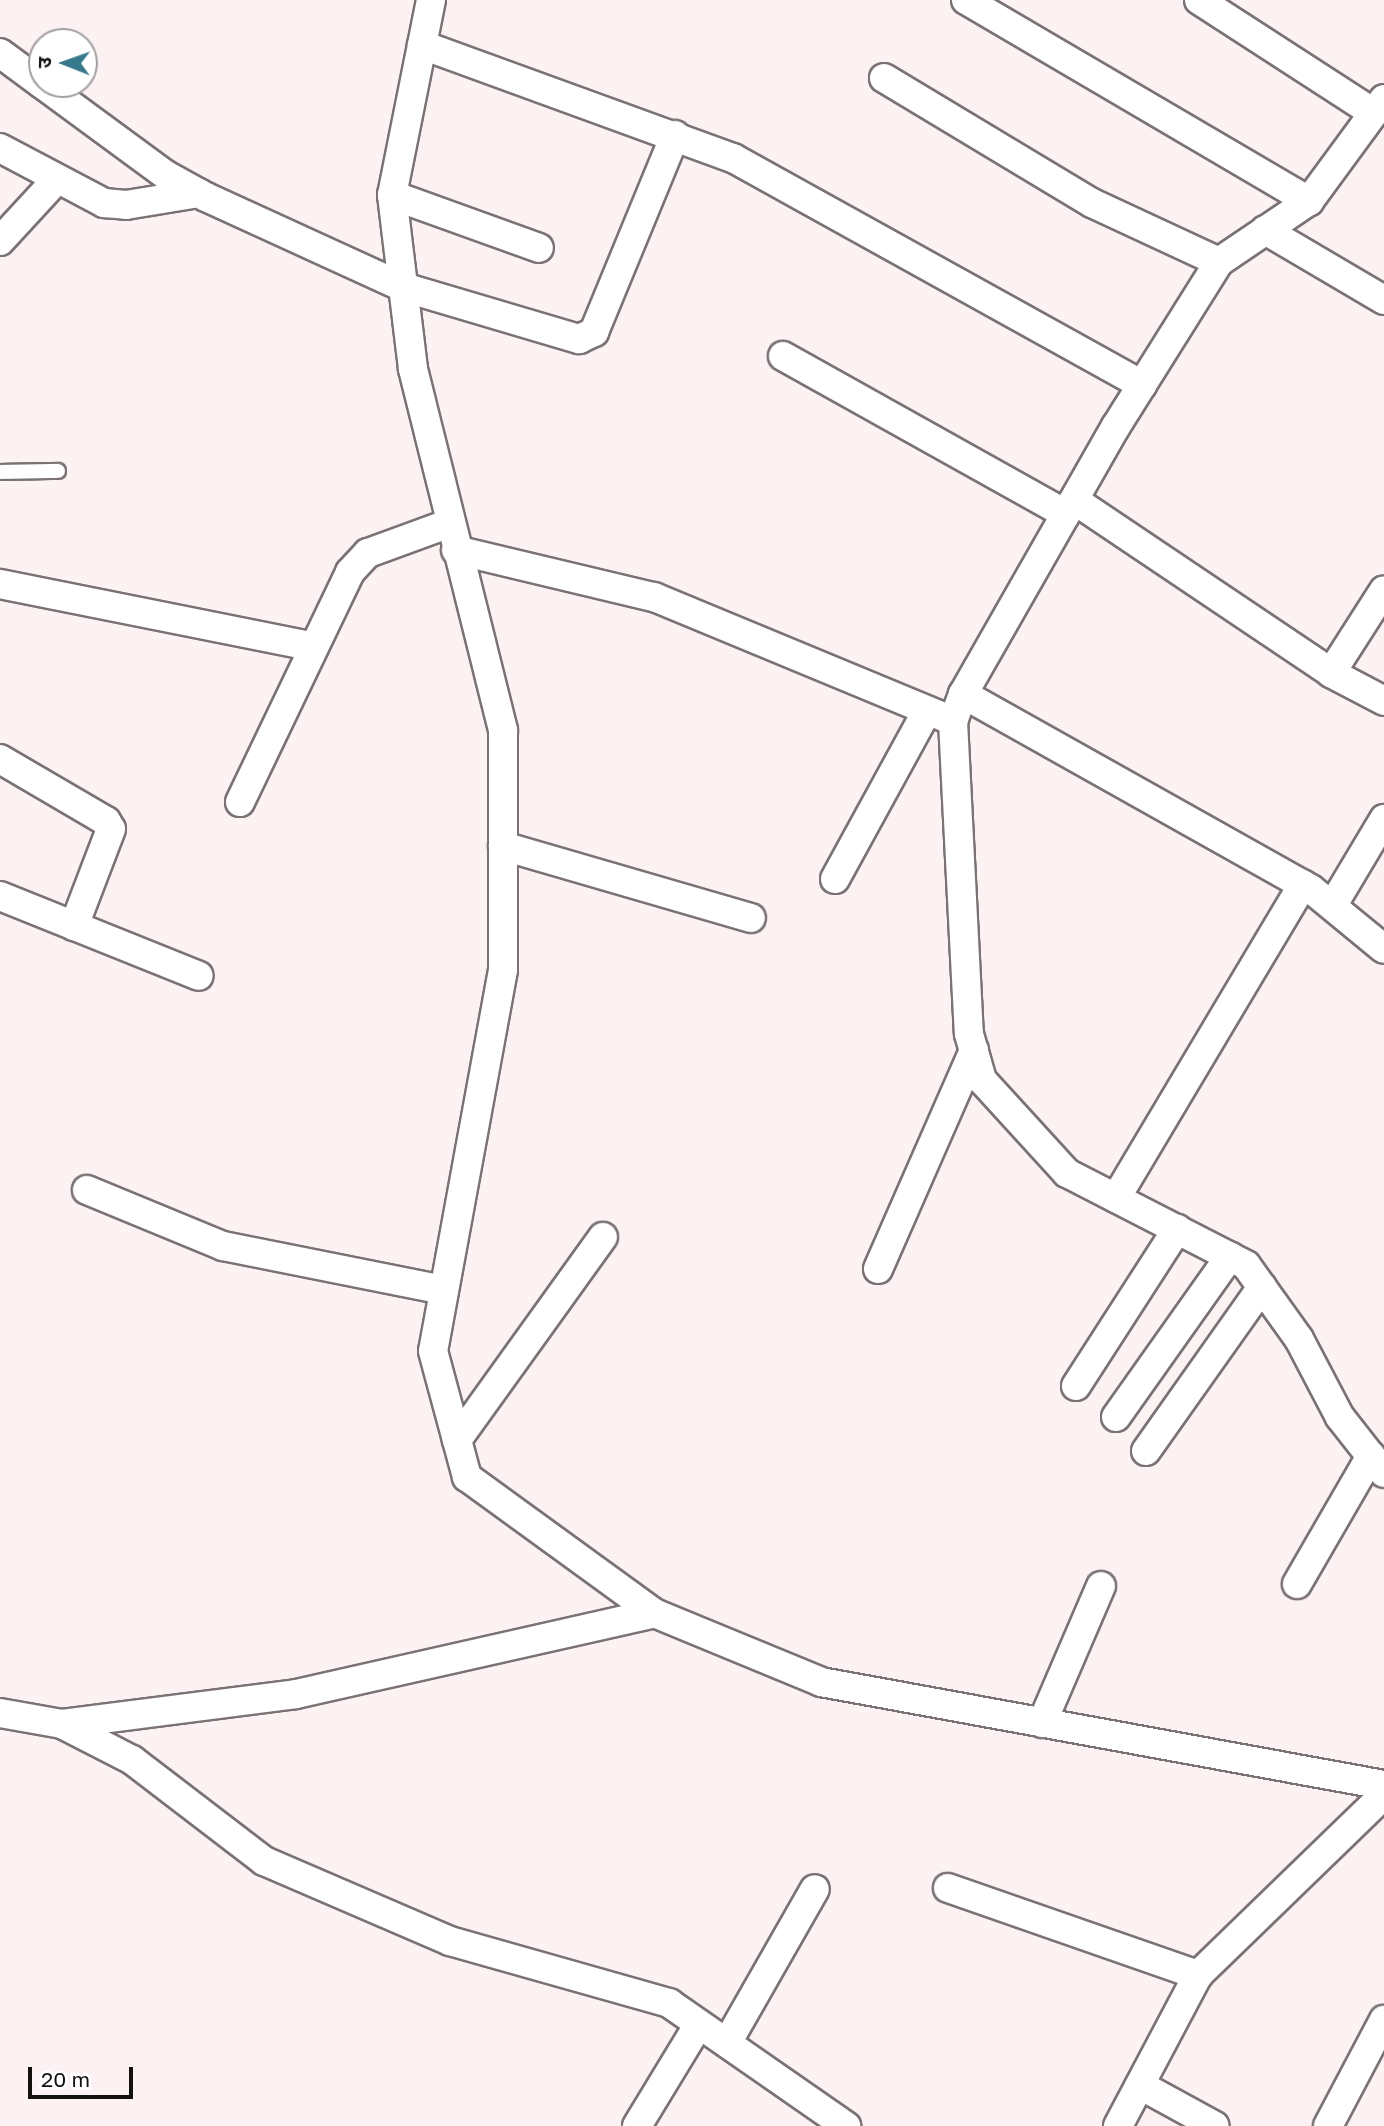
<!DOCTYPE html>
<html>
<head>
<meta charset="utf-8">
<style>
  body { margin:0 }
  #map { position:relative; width:1384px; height:2126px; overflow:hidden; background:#fcf2f3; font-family:"Golos Text","Noto Sans Devanagari",sans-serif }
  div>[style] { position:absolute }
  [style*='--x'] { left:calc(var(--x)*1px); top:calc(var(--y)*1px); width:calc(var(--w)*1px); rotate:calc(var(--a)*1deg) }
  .roads { filter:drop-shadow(2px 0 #7a7273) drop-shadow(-2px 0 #7a7273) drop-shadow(0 2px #7a7273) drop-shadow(0 -2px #7a7273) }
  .lane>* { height:14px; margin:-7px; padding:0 7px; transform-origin:7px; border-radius:7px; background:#fff }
  .street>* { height:28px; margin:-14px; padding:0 14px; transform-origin:14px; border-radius:14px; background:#fff }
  span { translate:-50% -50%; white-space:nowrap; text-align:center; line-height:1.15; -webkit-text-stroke:7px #fff; paint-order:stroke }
  .north { position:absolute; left:28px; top:28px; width:70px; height:70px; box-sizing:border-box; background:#fff; border:2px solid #a19f9f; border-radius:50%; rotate:271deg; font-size:19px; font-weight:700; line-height:28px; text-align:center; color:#131010 }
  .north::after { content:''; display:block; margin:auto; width:24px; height:32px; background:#38798c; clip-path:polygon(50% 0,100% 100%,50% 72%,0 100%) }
  .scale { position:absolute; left:28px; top:2067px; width:105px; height:32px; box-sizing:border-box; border:4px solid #131010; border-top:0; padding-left:9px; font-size:21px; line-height:24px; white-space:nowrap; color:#131010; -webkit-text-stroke:5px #fff; paint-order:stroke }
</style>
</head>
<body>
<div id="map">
  <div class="roads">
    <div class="lane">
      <i style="--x:0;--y:472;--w:58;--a:-1"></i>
    </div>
    <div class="street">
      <i style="--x:431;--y:0;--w:199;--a:101.3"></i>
      <i style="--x:392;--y:195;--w:175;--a:83.1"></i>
      <i style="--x:413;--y:369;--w:372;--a:76"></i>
      <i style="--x:503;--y:730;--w:240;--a:90"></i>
      <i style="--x:503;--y:970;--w:387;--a:100.4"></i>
      <i style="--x:433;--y:1351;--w:131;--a:74.9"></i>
      <i style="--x:467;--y:1477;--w:231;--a:36"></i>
      <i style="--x:654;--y:1613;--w:181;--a:22.4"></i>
      <i style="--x:821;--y:1682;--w:572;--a:10.37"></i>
      <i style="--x:966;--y:0;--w:398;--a:30.4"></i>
      <i style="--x:1199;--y:0;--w:208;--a:32.9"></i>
      <i style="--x:422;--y:45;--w:331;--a:20"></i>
      <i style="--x:733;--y:158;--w:468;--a:29"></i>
      <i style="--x:0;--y:53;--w:52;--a:36.4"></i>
      <i style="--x:884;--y:78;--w:243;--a:31"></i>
      <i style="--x:1092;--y:203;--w:140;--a:24.9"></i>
      <i style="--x:42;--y:84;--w:154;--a:36.3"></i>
      <i style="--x:166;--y:175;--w:46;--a:28.8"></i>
      <i style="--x:206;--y:197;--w:217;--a:24.6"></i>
      <i style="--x:403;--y:287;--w:184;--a:16.5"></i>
      <i style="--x:579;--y:339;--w:17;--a:-25"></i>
      <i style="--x:594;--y:332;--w:213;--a:-67.6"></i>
      <i style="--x:1384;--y:99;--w:127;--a:126.3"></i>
      <i style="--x:1309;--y:201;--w:109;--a:145.9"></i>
      <i style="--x:1219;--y:262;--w:194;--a:122.1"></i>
      <i style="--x:1116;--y:426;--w:309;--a:119.7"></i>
      <i style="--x:963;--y:694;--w:29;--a:110"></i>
      <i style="--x:953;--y:721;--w:313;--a:87.1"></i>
      <i style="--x:969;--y:1034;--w:48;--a:74.2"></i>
      <i style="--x:982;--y:1080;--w:126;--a:47.6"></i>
      <i style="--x:1067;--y:1173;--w:201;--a:27.2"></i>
      <i style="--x:1246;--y:1265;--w:91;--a:54.4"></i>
      <i style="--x:1299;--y:1339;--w:88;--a:62.3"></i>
      <i style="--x:1340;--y:1417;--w:71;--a:51.8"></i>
      <i style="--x:0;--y:148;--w:118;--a:27.9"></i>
      <i style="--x:104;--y:203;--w:22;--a:5"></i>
      <i style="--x:126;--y:205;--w:74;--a:-9.3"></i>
      <i style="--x:392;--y:195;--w:156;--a:19.8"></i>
      <i style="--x:1265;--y:230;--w:138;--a:30.5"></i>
      <i style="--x:0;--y:241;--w:83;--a:-47.4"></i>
      <i style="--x:783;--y:356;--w:324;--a:29.2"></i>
      <i style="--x:1074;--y:500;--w:310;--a:33.9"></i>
      <i style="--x:1331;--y:673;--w:60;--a:27.8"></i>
      <i style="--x:456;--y:550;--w:204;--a:13.4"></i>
      <i style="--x:654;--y:597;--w:324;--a:22.5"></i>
      <i style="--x:0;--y:584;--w:320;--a:11.3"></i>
      <i style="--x:1331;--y:673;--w:98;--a:-57.4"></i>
      <i style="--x:963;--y:694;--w:399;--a:29.3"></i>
      <i style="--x:1311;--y:889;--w:94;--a:39.4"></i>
      <i style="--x:0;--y:759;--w:123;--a:30.3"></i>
      <i style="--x:106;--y:821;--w:9;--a:58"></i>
      <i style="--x:111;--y:829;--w:104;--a:110.9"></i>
      <i style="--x:240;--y:802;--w:255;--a:-64.4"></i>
      <i style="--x:350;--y:572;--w:26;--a:-47"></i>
      <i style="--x:368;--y:553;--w:87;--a:-20.1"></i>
      <i style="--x:503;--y:846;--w:258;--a:16.2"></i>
      <i style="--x:835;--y:879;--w:192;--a:-61.3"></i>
      <i style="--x:0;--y:896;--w:214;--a:21.9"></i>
      <i style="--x:1334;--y:903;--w:98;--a:-59.2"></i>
      <i style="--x:87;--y:1190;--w:147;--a:22.4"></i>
      <i style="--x:223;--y:1246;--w:225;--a:11.3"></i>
      <i style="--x:1116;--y:1198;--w:365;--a:-59.2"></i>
      <i style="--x:878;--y:1269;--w:239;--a:-66.3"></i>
      <i style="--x:1076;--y:1386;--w:187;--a:-57.2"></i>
      <i style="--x:1116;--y:1417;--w:197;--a:-54.7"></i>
      <i style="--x:457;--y:1440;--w:250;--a:-54.3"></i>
      <i style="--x:1146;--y:1451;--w:201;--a:-54.7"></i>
      <i style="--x:1297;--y:1584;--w:148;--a:-60"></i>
      <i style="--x:0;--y:1713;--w:63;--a:10.1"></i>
      <i style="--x:62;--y:1724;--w:79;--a:27.2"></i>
      <i style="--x:132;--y:1760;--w:166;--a:37.4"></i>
      <i style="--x:264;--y:1861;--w:202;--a:23.3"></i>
      <i style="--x:450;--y:1941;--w:228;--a:15.8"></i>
      <i style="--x:669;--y:2003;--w:216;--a:34.8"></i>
      <i style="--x:1042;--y:1723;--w:149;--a:-66.7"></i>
      <i style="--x:62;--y:1724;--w:236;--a:-7.3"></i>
      <i style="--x:296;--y:1694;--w:367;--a:-12.7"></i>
      <i style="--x:948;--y:1888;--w:265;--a:19.2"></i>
      <i style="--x:727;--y:2043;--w:177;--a:-60.3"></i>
      <i style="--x:1140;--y:2085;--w:85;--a:28.7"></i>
      <i style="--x:637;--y:2126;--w:119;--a:-58.7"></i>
      <i style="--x:1118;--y:2126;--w:171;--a:-62.1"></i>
      <i style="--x:1198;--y:1975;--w:259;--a:-44.1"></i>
      <i style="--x:1328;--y:2126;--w:120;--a:-62.2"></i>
    </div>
  </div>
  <div class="north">उ</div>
  <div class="scale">20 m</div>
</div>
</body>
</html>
